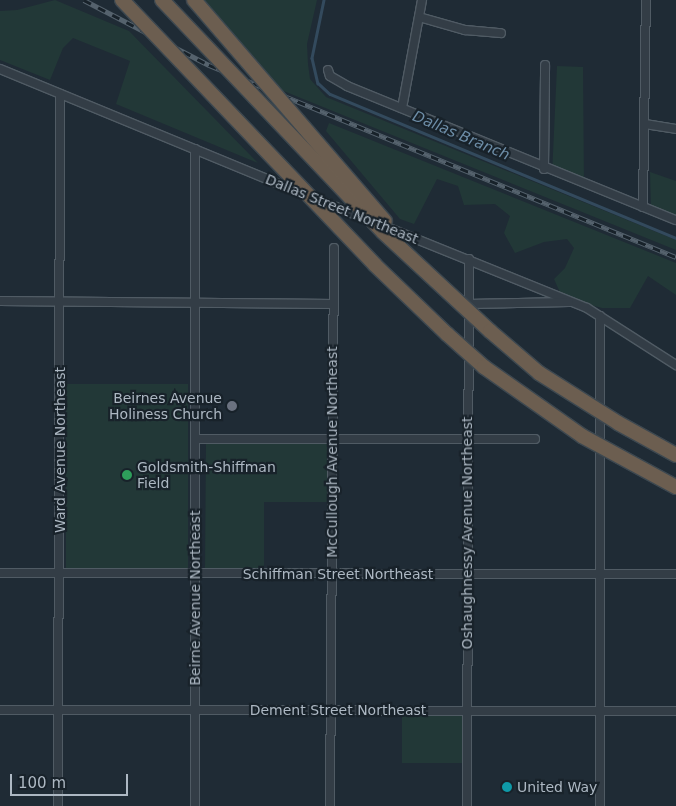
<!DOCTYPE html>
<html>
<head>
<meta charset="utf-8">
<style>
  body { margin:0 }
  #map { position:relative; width:676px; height:806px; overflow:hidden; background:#1f2b35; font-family:"DejaVu Sans",sans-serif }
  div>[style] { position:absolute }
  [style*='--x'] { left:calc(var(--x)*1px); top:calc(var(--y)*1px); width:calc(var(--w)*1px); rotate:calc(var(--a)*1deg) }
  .green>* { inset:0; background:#223837; transform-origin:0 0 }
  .stream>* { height:2.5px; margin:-1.25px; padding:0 1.25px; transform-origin:1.25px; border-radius:1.25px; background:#334a5d }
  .roads { filter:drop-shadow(1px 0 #505b64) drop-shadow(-1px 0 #505b64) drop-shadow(0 1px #505b64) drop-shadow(0 -1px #505b64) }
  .street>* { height:8px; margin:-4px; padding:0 4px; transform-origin:4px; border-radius:4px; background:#333d46 }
  .rail>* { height:4.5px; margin-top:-2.25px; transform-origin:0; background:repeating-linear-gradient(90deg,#18222a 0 8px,#55626d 0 16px); box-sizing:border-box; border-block:1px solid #55626d }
  .bridges { filter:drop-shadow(1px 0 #3d4850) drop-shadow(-1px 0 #3d4850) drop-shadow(0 1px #3d4850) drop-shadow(0 -1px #3d4850) }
  .highway-bridge>* { height:14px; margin:-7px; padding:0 7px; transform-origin:7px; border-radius:7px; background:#6c5e50 }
  .dots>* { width:14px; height:14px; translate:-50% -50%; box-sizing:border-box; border:2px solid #18222a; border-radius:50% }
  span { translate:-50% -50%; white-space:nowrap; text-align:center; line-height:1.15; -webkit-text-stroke:4.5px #18222a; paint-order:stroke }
  .street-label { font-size:14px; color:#adb8c3 }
  .poi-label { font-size:14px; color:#adb8c3 }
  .right { translate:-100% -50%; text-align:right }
  .left { translate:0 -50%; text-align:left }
  .water-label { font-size:15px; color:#6d8da7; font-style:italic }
  .scale { position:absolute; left:10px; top:774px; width:118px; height:22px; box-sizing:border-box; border:2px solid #adb8c3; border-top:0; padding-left:6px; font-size:15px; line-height:18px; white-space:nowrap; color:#adb8c3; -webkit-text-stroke:4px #18222a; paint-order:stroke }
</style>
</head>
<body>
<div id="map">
  <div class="green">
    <i style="clip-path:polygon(55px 0,129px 31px,258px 163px,116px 104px,130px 61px,73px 38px,63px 48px,50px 80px,0 60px,0 11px,17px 10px)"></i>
    <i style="clip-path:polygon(203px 0,317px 0,307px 44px,308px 64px,310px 79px,326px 97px,676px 240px,676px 250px,281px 90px)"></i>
    <i style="clip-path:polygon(557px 66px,583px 67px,584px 187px,552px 175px)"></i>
    <i style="clip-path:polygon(329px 123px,676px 263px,676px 295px,648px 276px,630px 308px,602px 308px,562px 297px,554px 279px,565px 268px,574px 248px,567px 239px,544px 242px,515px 253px,504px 233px,510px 216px,495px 204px,464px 205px,458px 186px,437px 179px,414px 224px,400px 219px,326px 131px)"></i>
    <i style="clip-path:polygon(650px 172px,676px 181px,676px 220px,651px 209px)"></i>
    <i style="left:66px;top:384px;width:122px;height:184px"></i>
    <i style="clip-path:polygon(327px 441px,327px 502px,264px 502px,264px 569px,205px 569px,206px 442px)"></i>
    <i style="left:402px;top:716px;width:60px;height:47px"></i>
  </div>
  <div class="stream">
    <i style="--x:324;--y:0;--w:59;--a:101.7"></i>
    <i style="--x:312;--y:58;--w:26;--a:77"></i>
    <i style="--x:318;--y:83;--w:16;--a:43"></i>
    <i style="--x:330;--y:94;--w:375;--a:22.6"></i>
  </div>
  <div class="roads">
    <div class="street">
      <i style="--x:419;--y:17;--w:48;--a:15.8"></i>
      <i style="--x:465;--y:30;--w:36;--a:5"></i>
      <i style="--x:0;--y:69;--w:328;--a:22.4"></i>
      <i style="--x:328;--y:70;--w:6;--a:72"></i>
      <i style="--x:330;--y:76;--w:20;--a:30"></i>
      <i style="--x:347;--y:86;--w:355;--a:22.2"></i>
      <i style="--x:402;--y:108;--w:110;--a:-79.5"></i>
      <i style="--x:645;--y:124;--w:31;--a:9"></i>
      <i style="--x:544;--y:169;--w:104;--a:-89.4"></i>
      <i style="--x:316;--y:199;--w:54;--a:21.8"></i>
      <i style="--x:643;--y:207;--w:207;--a:-89.2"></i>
      <i style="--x:379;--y:224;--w:224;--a:22"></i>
      <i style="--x:587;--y:308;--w:106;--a:32.6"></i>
      <i style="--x:0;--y:301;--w:333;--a:0.5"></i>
      <i style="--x:468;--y:304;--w:101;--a:-1.1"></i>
      <i style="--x:600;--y:316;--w:490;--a:90"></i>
      <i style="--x:195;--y:439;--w:340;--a:0"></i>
      <i style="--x:0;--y:573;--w:676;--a:0.08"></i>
      <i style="--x:0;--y:710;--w:676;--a:0.08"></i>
      <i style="--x:58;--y:806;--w:712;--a:-89.84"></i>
      <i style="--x:195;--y:806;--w:657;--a:-90"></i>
      <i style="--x:330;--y:806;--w:558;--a:-89.59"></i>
      <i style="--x:467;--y:806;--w:547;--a:-89.79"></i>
    </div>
  </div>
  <div class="rail">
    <i style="--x:84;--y:0;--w:141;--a:27.5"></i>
    <i style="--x:209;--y:65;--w:505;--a:22.35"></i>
  </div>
  <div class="bridges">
    <div class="highway-bridge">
      <i style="--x:122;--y:0;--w:366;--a:46.3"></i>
      <i style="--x:375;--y:265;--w:100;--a:43.8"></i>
      <i style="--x:447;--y:334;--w:50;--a:41.7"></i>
      <i style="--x:484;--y:367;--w:120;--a:35.1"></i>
      <i style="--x:582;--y:436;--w:107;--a:28.5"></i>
      <i style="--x:162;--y:0;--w:320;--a:46.4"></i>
      <i style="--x:383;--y:232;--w:146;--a:42.8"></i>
      <i style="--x:490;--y:331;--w:65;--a:40.6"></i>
      <i style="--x:539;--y:373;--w:93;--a:32.3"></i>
      <i style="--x:618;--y:423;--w:66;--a:28.9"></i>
      <i style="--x:194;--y:0;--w:292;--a:49.2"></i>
    </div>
  </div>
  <div class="dots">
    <i style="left:232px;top:406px;background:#6b7280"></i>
    <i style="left:127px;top:475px;background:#2e9e5b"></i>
    <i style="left:507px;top:787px;background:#0f9aa8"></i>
  </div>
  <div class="street-label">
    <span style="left:342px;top:209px;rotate:22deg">Dallas Street Northeast</span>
    <span style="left:60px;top:450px;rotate:-90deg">Ward Avenue Northeast</span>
    <span style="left:332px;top:452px;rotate:-90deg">McCullough Avenue Northeast</span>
    <span style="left:467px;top:533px;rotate:-90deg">Oshaughnessy Avenue Northeast</span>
    <span style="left:338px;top:574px">Schiffman Street Northeast</span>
    <span style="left:195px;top:598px;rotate:-90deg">Beirne Avenue Northeast</span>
    <span style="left:338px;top:710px">Dement Street Northeast</span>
  </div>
  <div class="poi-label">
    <span class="right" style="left:222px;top:406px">Beirnes Avenue<br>Holiness Church</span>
    <span class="left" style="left:137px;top:475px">Goldsmith-Shiffman<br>Field</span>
    <span class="left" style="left:517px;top:787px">United Way</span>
  </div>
  <div class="water-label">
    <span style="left:461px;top:136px;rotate:23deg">Dallas Branch</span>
  </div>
  <div class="scale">100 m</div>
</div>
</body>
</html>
